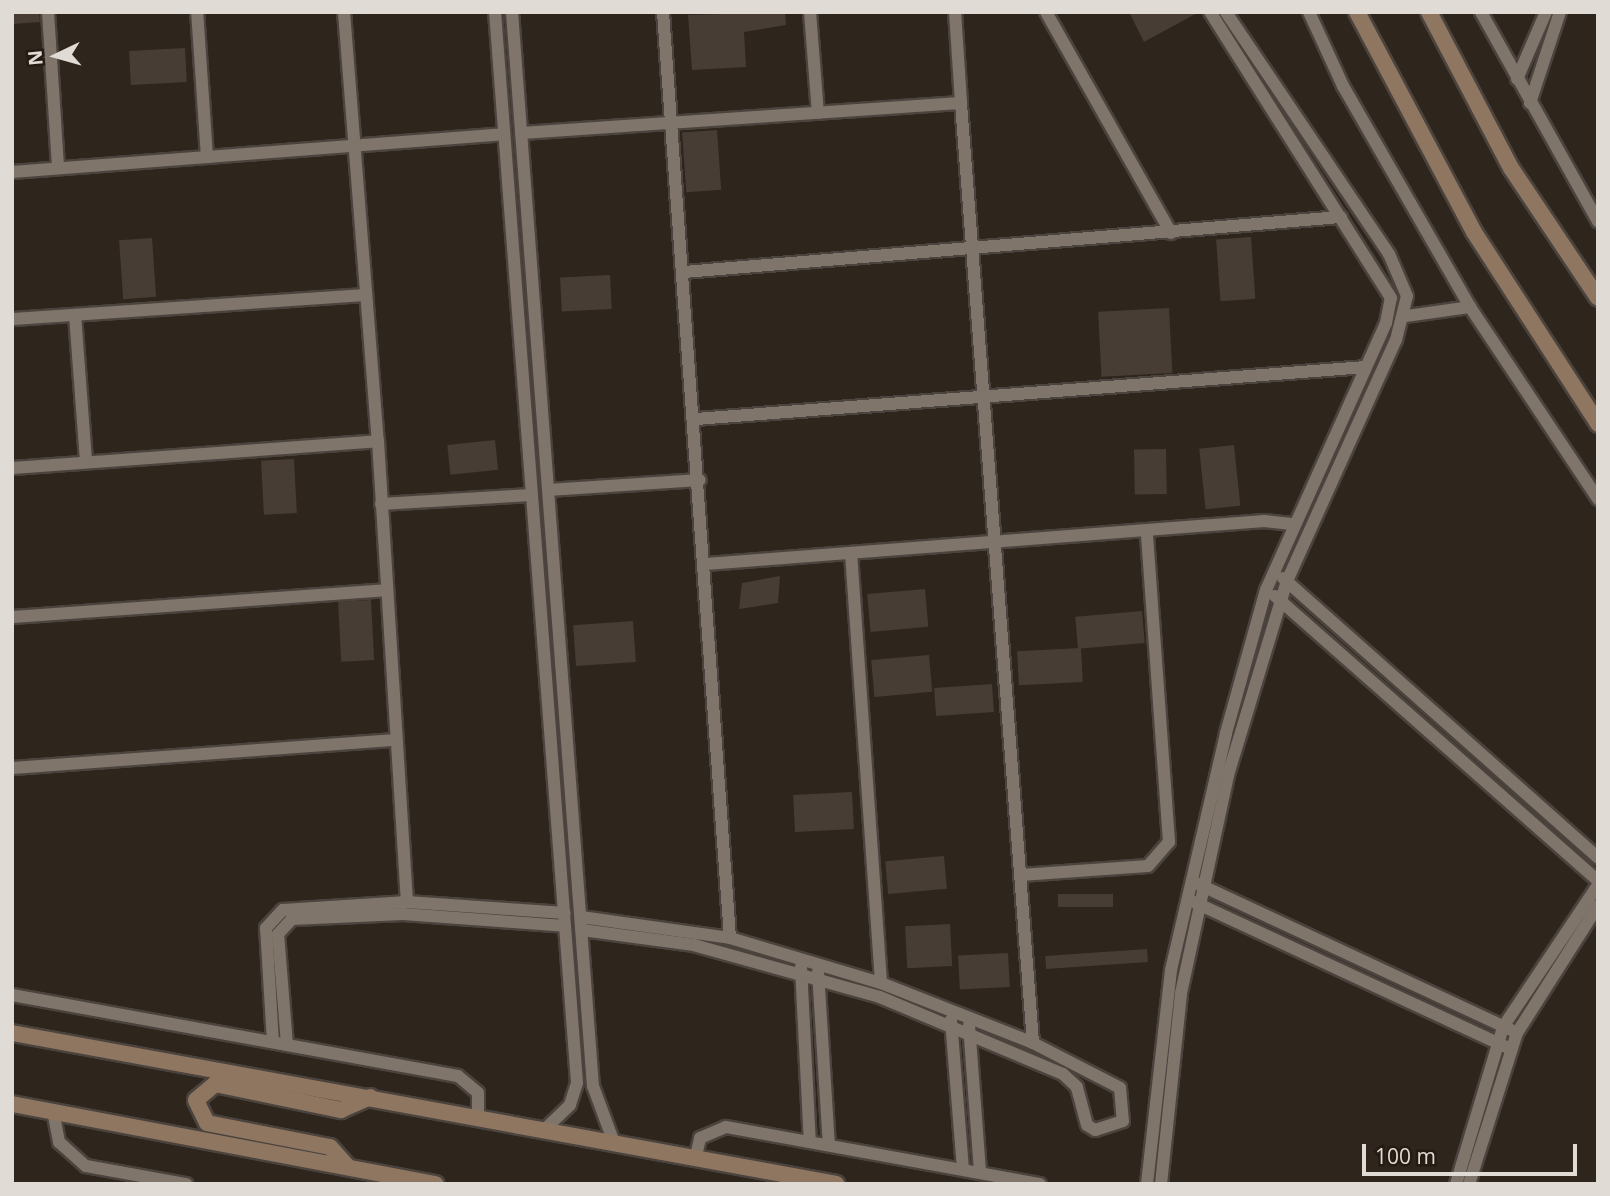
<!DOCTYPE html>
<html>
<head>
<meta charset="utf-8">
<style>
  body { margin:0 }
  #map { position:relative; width:1610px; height:1196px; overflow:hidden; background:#2e251d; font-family:"Open Sans",sans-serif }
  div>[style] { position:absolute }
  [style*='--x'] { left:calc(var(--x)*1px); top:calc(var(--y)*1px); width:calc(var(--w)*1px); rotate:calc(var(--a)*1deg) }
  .building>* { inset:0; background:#473d34; transform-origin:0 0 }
  .roads { filter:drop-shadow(2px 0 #4b433d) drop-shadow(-2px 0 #4b433d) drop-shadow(0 2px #4b433d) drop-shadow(0 -2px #4b433d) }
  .street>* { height:12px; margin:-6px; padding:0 6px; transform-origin:6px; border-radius:6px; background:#80756b }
  .secondary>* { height:16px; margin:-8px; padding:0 8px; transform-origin:8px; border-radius:8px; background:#8e7660 }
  span { translate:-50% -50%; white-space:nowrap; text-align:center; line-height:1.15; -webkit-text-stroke:5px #251b13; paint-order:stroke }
  .frame { position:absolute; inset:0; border:14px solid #e1dbd5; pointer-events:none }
  .north { position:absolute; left:21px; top:21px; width:70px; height:70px; -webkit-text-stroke:5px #251b13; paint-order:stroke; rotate:265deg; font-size:19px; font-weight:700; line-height:28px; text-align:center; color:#e1dbd5 }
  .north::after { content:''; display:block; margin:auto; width:24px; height:32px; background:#e1dbd5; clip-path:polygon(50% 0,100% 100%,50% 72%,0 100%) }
  .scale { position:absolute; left:1362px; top:1144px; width:215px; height:32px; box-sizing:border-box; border:4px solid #e1dbd5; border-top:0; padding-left:9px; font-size:21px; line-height:24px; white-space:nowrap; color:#e1dbd5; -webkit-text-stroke:5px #251b13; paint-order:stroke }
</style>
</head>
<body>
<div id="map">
  <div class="building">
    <i style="clip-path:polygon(12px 12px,39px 12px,40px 22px,12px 24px)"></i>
    <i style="clip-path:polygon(785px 12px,786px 25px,744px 32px,746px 67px,692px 70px,688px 15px)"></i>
    <i style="clip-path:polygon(1129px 12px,1199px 12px,1144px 42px)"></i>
    <i style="left:185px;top:48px;width:34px;height:56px;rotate:87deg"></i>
    <i style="left:717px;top:130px;width:60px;height:35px;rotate:86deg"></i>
    <i style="left:1251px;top:237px;width:62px;height:35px;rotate:86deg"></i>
    <i style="left:152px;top:238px;width:59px;height:33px;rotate:86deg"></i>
    <i style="left:610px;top:275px;width:34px;height:50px;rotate:87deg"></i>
    <i style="left:1169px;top:308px;width:65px;height:71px;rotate:87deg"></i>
    <i style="left:495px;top:440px;width:30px;height:48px;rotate:84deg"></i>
    <i style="left:1234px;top:445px;width:61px;height:35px;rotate:84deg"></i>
    <i style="left:1166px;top:449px;width:45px;height:32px;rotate:89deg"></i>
    <i style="left:294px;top:459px;width:54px;height:33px;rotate:87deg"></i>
    <i style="clip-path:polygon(780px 576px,778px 603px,739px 609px,742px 583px)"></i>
    <i style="left:925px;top:589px;width:38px;height:58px;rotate:85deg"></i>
    <i style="left:371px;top:600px;width:60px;height:33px;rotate:87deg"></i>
    <i style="left:1142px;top:611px;width:32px;height:67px;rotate:85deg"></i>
    <i style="left:633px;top:621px;width:41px;height:60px;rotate:86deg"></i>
    <i style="left:1081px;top:648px;width:34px;height:64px;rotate:87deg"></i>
    <i style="left:929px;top:655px;width:37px;height:58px;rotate:85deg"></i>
    <i style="left:992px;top:684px;width:28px;height:58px;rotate:86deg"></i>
    <i style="left:852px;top:792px;width:37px;height:59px;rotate:87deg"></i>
    <i style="left:944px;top:856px;width:33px;height:59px;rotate:85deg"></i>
    <i style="left:1113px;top:894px;width:13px;height:55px;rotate:90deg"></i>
    <i style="left:950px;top:924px;width:42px;height:45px;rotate:87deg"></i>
    <i style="left:1147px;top:949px;width:13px;height:102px;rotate:86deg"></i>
    <i style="left:1008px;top:953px;width:34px;height:50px;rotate:87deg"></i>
  </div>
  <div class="roads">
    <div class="street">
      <i style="--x:48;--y:12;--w:155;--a:86.3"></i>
      <i style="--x:344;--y:12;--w:430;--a:85.5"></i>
      <i style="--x:495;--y:12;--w:1074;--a:85.62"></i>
      <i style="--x:577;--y:1083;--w:23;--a:108"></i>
      <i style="--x:570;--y:1105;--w:32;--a:136"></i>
      <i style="--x:512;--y:12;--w:1077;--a:85.69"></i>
      <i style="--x:593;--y:1086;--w:58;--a:69.7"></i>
      <i style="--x:663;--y:12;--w:928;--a:85.86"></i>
      <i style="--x:810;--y:12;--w:101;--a:85.5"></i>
      <i style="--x:955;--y:12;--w:91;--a:86.2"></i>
      <i style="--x:1046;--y:12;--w:254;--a:60.5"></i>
      <i style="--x:1309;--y:12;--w:81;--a:65.3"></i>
      <i style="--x:1343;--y:86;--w:255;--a:60.1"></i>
      <i style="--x:1470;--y:307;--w:231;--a:56.3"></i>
      <i style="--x:1481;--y:12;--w:240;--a:60.8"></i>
      <i style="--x:1517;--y:79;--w:73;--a:-66.6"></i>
      <i style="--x:1530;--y:103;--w:96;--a:-71.8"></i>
      <i style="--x:521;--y:133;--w:441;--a:-3.9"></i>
      <i style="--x:961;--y:103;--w:943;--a:85.62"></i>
      <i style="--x:207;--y:157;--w:297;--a:-4.4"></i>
      <i style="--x:12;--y:172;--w:196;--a:-4.4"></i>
      <i style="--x:207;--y:157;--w:145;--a:-93.9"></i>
      <i style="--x:684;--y:272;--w:659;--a:-4.79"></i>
      <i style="--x:75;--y:315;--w:147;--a:85.7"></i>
      <i style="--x:1406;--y:316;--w:65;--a:-8"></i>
      <i style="--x:12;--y:319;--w:355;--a:-3.9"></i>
      <i style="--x:696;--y:419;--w:671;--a:-4.44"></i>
      <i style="--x:12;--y:468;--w:367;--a:-4.2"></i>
      <i style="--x:378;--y:441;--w:462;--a:86.4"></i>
      <i style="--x:548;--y:490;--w:152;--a:-3.8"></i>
      <i style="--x:381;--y:504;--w:150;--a:-3.4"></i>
      <i style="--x:851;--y:553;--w:431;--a:86"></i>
      <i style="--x:706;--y:564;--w:560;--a:-4.41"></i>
      <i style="--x:1264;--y:521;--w:28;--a:6"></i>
      <i style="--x:1283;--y:578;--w:421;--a:41.6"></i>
      <i style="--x:1275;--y:596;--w:431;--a:41.4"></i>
      <i style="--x:12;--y:617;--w:375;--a:-4.1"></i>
      <i style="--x:12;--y:768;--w:385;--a:-4.2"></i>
      <i style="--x:1021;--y:875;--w:127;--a:-4.1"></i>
      <i style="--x:1148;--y:866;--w:32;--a:-49"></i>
      <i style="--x:1169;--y:842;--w:311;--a:-94.1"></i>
      <i style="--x:1196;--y:883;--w:354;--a:25"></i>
      <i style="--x:1194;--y:902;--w:349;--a:24.9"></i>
      <i style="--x:581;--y:917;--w:150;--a:8"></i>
      <i style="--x:730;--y:938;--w:158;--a:16.6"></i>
      <i style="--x:881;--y:983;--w:163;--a:21.5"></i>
      <i style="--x:1033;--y:1043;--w:98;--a:27.3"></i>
      <i style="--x:1120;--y:1088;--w:33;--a:85"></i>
      <i style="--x:1123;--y:1121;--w:29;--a:162"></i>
      <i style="--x:1095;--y:1130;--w:9;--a:-148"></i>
      <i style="--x:1087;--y:1125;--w:39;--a:-105"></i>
      <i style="--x:1077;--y:1087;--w:19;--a:-137"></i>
      <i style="--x:1063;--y:1074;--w:199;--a:-157.2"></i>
      <i style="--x:880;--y:997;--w:193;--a:-164.4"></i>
      <i style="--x:694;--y:945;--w:113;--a:-172.4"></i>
      <i style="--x:801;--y:967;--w:175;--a:87.1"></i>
      <i style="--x:818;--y:972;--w:173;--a:86.4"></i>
      <i style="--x:12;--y:995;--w:453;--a:10.3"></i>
      <i style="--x:458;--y:1076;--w:26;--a:40"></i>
      <i style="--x:478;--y:1093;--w:25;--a:90"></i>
      <i style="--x:951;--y:1020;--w:150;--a:85.4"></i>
      <i style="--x:969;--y:1025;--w:148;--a:85.7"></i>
      <i style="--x:273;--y:1042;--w:114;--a:-93.5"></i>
      <i style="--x:266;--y:928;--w:25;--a:-47"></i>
      <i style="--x:283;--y:910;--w:124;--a:-3.7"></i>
      <i style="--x:407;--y:902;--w:158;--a:4"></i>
      <i style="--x:287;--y:1045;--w:111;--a:-94.6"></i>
      <i style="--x:278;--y:934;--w:21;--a:-47"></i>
      <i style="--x:292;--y:919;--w:111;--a:-2.6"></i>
      <i style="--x:403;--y:914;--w:162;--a:4.2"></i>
      <i style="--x:53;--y:1111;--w:32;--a:79"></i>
      <i style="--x:59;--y:1142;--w:36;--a:42"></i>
      <i style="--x:86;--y:1166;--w:102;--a:10.2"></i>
      <i style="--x:696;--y:1156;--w:18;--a:-77"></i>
      <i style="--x:700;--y:1138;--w:28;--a:-23"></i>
      <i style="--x:726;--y:1127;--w:319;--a:10.3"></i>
      <i style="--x:1147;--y:1184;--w:215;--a:-83.6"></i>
      <i style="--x:1171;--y:970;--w:243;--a:-76.9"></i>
      <i style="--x:1226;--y:733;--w:148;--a:-74.4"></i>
      <i style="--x:1266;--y:590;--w:293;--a:-65.8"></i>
      <i style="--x:1386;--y:323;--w:25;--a:-79"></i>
      <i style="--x:1391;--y:298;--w:338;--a:-122.3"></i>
      <i style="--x:1161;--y:1184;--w:192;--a:-84"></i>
      <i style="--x:1181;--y:993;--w:223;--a:-77.8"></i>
      <i style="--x:1228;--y:775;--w:203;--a:-73.1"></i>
      <i style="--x:1287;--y:581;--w:265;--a:-65.7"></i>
      <i style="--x:1396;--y:340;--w:45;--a:-76"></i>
      <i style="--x:1407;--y:296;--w:46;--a:-113.2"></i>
      <i style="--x:1389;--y:254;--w:292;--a:-124"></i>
      <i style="--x:1456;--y:1184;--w:164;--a:-73.3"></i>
      <i style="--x:1503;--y:1027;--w:171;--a:-56.2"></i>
      <i style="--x:1469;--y:1184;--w:158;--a:-72.4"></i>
      <i style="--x:1517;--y:1033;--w:151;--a:-57.5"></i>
    </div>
    <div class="secondary">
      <i style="--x:1357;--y:12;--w:249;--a:62"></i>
      <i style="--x:1474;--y:232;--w:229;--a:57.1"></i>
      <i style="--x:1429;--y:12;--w:176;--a:62.3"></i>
      <i style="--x:1511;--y:168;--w:156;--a:56.2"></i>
      <i style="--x:12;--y:1033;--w:838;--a:10.38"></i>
      <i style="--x:12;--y:1104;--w:431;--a:10.7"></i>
      <i style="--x:348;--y:1167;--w:27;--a:-132"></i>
      <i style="--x:330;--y:1147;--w:125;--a:-169"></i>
      <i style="--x:207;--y:1123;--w:25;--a:-116"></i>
      <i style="--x:196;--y:1100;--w:25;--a:-40"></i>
      <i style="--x:215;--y:1084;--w:129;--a:11.7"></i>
      <i style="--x:341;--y:1110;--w:32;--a:-24"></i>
    </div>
  </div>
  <div class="frame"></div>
  <div class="north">N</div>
  <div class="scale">100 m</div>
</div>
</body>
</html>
